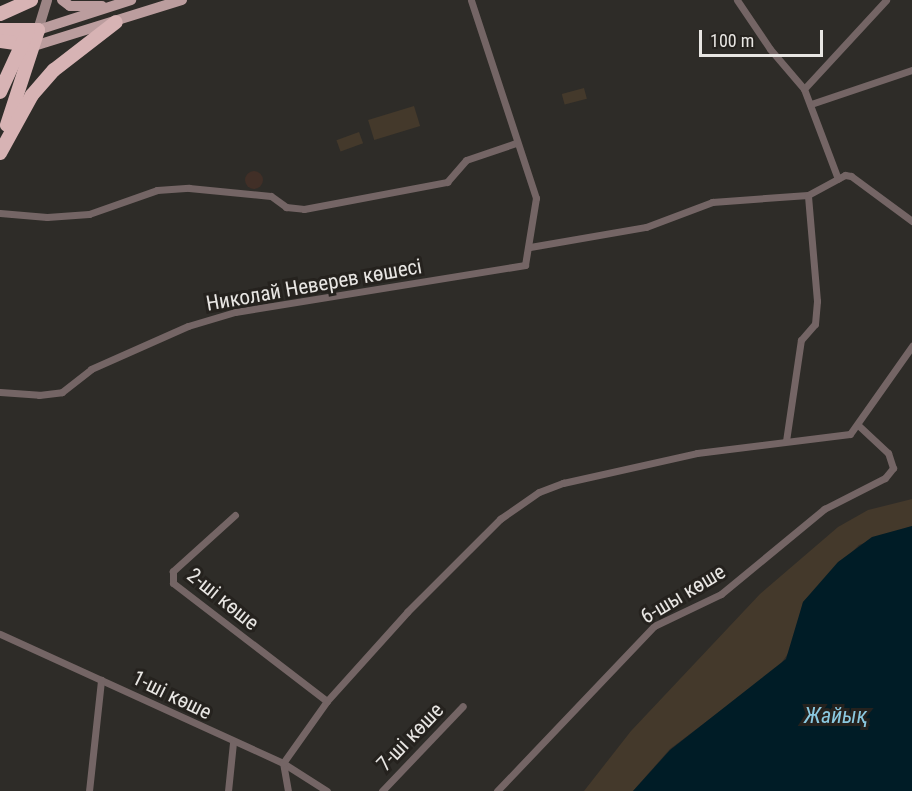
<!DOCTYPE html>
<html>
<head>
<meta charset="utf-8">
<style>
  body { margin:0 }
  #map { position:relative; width:912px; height:791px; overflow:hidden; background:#2e2c28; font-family:"Roboto Condensed",sans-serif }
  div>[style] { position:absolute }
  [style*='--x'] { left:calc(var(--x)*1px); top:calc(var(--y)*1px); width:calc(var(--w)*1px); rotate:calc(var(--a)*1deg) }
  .industrial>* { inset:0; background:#412f27 }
  .round { border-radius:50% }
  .green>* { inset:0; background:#44392b; transform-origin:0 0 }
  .water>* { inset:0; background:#001c26 }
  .street>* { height:7px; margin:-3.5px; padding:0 3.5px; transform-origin:3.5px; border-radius:3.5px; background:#746565 }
  .secondary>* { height:10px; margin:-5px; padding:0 5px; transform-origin:5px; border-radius:5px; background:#9c8585 }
  .primary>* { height:10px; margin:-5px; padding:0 5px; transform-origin:5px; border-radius:5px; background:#bb9d9e }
  .highway>* { height:14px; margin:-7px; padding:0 7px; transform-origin:7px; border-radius:7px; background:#d7b3b4 }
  span { translate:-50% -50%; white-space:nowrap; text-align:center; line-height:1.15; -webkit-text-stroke:6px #25221e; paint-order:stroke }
  .street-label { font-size:21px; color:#e8e6e3 }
  .water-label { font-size:22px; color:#8bc9e0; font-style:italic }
  .scale { position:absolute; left:699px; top:30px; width:124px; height:27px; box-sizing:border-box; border:3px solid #e8e6e3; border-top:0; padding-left:8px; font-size:18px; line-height:21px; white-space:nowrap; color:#e8e6e3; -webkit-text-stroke:4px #25221e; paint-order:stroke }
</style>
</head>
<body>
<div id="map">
  <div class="industrial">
    <i class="round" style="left:245px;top:171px;width:18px;height:18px"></i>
  </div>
  <div class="green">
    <i style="left:584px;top:88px;width:11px;height:23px;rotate:75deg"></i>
    <i style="left:414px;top:106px;width:21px;height:48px;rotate:73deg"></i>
    <i style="left:359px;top:132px;width:12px;height:24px;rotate:70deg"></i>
    <i style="clip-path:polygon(912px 499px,912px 526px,859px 545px,803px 602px,793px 646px,778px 668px,670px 749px,633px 791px,584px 791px,631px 731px,760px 594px,838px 527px,868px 510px)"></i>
  </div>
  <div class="water">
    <i style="clip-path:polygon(912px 526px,912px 791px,633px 791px,670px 750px,786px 659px,803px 602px,838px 562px,872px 537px)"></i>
  </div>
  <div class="street">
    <i style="--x:737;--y:0;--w:59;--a:56"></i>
    <i style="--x:770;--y:49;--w:52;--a:49.6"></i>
    <i style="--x:804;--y:89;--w:96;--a:69.3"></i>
    <i style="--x:804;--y:89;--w:121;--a:-47.3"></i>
    <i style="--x:811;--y:104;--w:107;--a:-18.6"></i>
    <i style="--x:0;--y:213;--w:47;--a:4.9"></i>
    <i style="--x:47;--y:217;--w:42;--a:-4.1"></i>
    <i style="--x:89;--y:214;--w:72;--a:-19.4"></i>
    <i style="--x:157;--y:190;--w:32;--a:-4"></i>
    <i style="--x:189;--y:188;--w:82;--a:5.6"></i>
    <i style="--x:271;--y:196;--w:19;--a:36"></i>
    <i style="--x:286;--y:207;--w:18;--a:6"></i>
    <i style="--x:304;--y:209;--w:146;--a:-10.7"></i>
    <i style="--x:447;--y:182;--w:29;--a:-49"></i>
    <i style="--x:466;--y:160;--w:53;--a:-18.8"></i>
    <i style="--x:530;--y:247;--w:118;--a:-9.8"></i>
    <i style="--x:646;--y:227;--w:71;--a:-20.7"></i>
    <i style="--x:712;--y:202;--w:96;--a:-4.2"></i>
    <i style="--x:808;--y:195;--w:42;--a:-28.4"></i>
    <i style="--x:845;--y:175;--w:6;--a:9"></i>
    <i style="--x:851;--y:176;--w:76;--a:36.4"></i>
    <i style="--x:0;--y:392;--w:39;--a:4"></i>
    <i style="--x:39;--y:395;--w:23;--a:-7"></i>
    <i style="--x:62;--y:392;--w:37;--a:-38"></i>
    <i style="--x:91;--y:369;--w:106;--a:-23.9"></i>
    <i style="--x:188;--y:326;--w:49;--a:-16.6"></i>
    <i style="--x:235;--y:312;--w:294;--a:-9.2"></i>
    <i style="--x:525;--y:265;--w:68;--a:-80.7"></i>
    <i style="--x:536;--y:198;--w:208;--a:-108.2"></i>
    <i style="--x:786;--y:441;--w:102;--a:-81.6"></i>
    <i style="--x:801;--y:340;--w:21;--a:-49"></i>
    <i style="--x:815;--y:324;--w:23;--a:-85"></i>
    <i style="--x:817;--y:301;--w:106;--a:-94.9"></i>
    <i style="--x:235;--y:515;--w:84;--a:137.9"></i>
    <i style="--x:173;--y:571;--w:12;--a:90"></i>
    <i style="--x:173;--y:583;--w:194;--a:37.5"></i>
    <i style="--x:0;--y:634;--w:311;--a:24.5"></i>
    <i style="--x:283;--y:763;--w:52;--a:32.5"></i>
    <i style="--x:89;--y:791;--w:112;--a:-83.8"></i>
    <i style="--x:228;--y:791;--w:48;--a:-84.1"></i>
    <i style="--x:288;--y:791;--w:28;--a:-100"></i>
    <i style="--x:283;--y:763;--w:76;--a:-54.6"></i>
    <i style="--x:327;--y:701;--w:120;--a:-48"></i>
    <i style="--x:407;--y:612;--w:132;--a:-45"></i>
    <i style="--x:500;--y:519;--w:47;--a:-34.7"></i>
    <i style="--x:539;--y:492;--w:26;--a:-21"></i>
    <i style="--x:563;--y:483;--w:137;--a:-12.6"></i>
    <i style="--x:697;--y:453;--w:154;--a:-7.1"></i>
    <i style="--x:850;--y:434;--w:108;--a:-54.8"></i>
    <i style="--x:382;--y:791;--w:117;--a:-46.4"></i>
    <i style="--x:497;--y:791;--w:228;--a:-46.4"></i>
    <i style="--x:654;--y:626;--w:74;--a:-25.5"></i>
    <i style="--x:721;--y:594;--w:134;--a:-39.5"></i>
    <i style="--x:824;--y:509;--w:68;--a:-26.9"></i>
    <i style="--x:885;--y:478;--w:13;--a:-51"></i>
    <i style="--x:893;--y:468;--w:16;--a:-108"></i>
    <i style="--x:888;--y:453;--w:41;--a:-137"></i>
  </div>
  <div class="secondary">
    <i style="--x:38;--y:30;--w:31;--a:-73"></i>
  </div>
  <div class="primary">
    <i style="--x:62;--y:0;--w:10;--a:37"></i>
    <i style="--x:70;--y:6;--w:32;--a:0"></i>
    <i style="--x:38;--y:30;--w:98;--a:-17.9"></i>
    <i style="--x:34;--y:46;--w:155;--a:-17.3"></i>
  </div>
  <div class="highway">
    <i style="--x:0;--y:14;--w:34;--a:-24"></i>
    <i style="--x:0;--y:30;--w:38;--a:0"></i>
    <i style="--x:38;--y:30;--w:100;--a:108.1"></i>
    <i style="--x:0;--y:41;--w:28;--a:8"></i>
    <i style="--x:0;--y:92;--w:67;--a:-65.3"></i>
    <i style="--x:0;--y:153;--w:66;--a:-61.1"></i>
    <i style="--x:32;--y:95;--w:33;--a:-49"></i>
    <i style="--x:54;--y:70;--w:78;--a:-37.7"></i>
  </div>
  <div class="street-label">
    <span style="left:314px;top:285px;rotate:-10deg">Николай Неверев көшесі</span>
    <span style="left:683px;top:594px;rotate:-31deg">6-шы көше</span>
    <span style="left:223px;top:599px;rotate:39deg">2-ші көше</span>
    <span style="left:172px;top:695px;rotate:26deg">1-ші көше</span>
    <span style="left:410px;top:737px;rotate:-46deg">7-шi көше</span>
  </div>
  <div class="water-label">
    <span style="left:836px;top:716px">Жайық</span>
  </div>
  <div class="scale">100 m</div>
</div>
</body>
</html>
